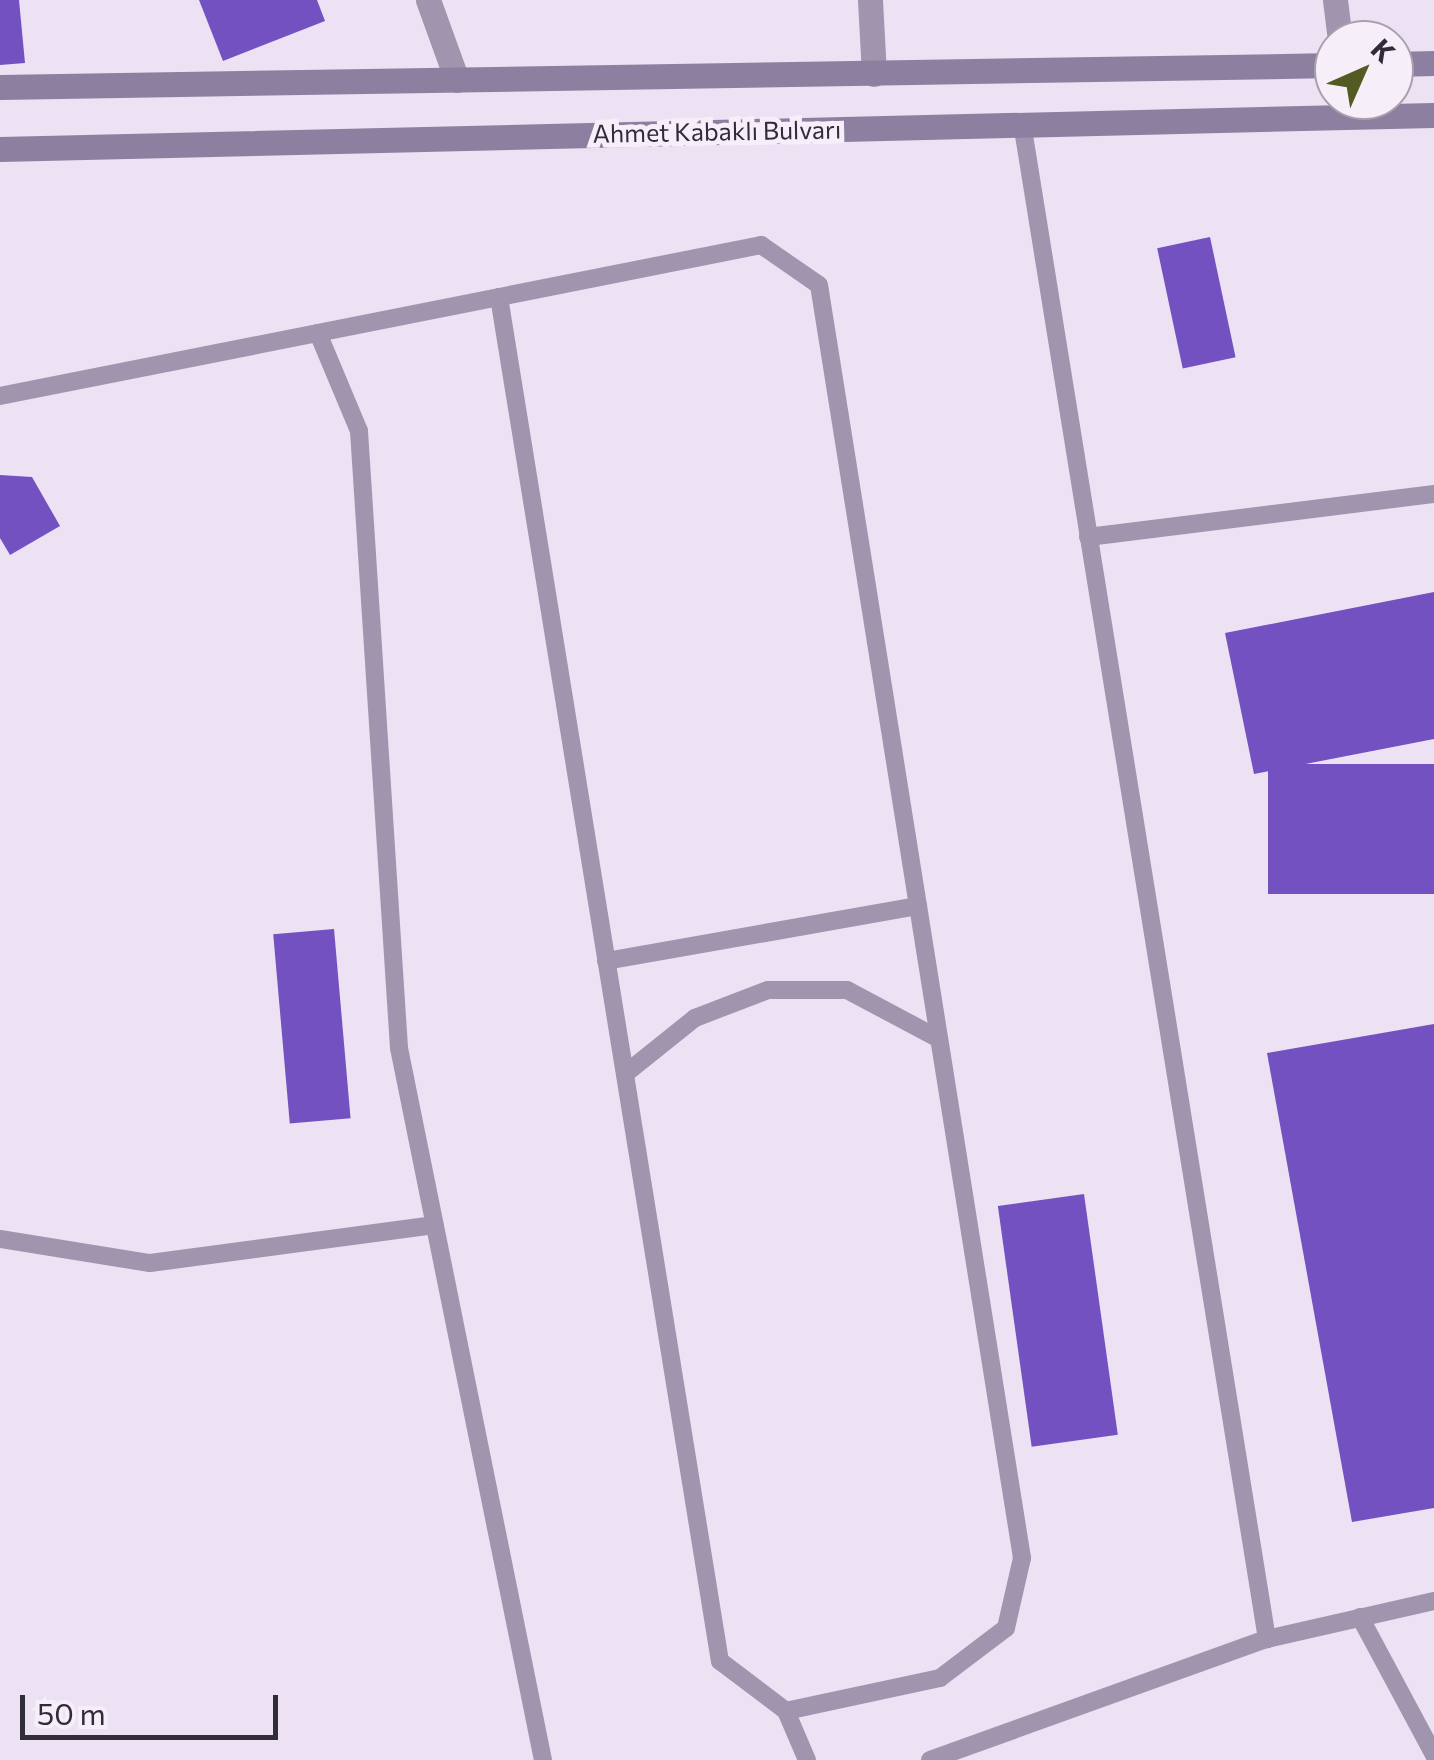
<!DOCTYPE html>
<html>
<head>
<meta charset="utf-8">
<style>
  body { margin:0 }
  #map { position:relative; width:1434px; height:1760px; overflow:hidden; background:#ece2f3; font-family:Commissioner,sans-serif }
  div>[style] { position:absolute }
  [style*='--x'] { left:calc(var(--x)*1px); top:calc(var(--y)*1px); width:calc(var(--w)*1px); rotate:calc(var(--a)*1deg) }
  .building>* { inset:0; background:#7451c1; transform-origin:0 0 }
  .service>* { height:18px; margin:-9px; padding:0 9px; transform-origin:9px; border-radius:9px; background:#a194ae }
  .minor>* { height:25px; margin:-12.5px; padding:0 12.5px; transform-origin:12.5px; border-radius:12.5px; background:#a194ae }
  .secondary>* { height:25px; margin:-12.5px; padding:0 12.5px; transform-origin:12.5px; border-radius:12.5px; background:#8d7f9f }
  span { translate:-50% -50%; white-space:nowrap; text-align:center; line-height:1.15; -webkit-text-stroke:10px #f6effa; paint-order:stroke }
  .street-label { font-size:25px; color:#312c3a }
  .north { position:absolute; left:1314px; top:20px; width:100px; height:100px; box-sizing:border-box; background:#f6effa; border:2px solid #a7a1ad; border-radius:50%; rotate:45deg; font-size:28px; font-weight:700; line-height:40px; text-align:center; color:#312c3a }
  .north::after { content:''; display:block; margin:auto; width:35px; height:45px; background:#535b22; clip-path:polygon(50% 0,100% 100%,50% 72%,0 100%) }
  .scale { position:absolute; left:20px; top:1695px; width:258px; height:45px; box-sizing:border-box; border:5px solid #312c3a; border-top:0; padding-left:12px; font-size:30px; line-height:35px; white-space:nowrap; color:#312c3a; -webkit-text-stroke:8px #f6effa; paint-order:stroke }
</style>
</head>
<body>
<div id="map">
  <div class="building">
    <i style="clip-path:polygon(0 0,19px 0,25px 63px,0 65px)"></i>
    <i style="clip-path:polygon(199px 0,317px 0,325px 21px,223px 61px)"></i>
    <i style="left:1210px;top:237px;width:123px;height:54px;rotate:78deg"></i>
    <i style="clip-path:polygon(0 475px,32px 477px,60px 526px,10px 555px,0 538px)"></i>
    <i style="clip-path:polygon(1434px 592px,1434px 739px,1254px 774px,1225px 633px)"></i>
    <i style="left:1434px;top:764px;width:130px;height:166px;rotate:90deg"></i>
    <i style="left:334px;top:929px;width:190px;height:61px;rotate:85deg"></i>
    <i style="clip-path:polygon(1434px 1024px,1434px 1508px,1352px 1522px,1267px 1053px)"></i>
    <i style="left:1084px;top:1194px;width:243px;height:87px;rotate:82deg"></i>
  </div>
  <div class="service">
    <i style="--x:1022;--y:123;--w:1536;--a:80.82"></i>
    <i style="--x:499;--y:297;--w:1382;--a:80.8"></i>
    <i style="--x:720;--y:1661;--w:83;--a:37.1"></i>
    <i style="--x:786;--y:1711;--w:53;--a:66.8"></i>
    <i style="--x:318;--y:333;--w:106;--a:67.3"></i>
    <i style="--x:359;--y:431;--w:618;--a:86.29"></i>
    <i style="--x:399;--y:1048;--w:726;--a:78.57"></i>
    <i style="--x:0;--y:396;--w:776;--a:-11.22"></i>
    <i style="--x:761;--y:245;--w:70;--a:34.6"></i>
    <i style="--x:819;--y:285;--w:1289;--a:80.94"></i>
    <i style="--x:1022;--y:1558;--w:72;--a:102.9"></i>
    <i style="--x:1006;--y:1628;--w:83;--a:142.9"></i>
    <i style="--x:940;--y:1678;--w:157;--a:167.9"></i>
    <i style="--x:1088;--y:537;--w:349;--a:-7.1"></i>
    <i style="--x:606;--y:961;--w:317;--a:-10"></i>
    <i style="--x:625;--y:1074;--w:90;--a:-38.7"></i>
    <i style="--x:695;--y:1018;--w:78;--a:-21"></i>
    <i style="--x:768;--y:990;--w:79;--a:0"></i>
    <i style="--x:847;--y:990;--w:104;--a:28"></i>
    <i style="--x:0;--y:1239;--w:152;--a:9.1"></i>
    <i style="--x:150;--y:1263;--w:287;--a:-7.6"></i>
    <i style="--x:1360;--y:1617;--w:157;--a:61.8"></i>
    <i style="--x:930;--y:1760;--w:358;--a:-19.8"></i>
    <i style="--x:1267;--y:1639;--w:171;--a:-12.8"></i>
  </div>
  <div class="minor">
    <i style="--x:428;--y:0;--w:85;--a:70.1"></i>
    <i style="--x:870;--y:0;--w:74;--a:86.9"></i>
    <i style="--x:1335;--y:0;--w:40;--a:82.9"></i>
  </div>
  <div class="secondary">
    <i style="--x:1394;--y:64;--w:40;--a:-1.4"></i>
    <i style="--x:0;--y:87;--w:1334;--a:-0.94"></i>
    <i style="--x:0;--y:149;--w:1434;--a:-1.36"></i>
  </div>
  <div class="street-label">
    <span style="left:717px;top:131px;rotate:-1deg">Ahmet Kabaklı Bulvarı</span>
  </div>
  <div class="north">K</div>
  <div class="scale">50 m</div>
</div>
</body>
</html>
